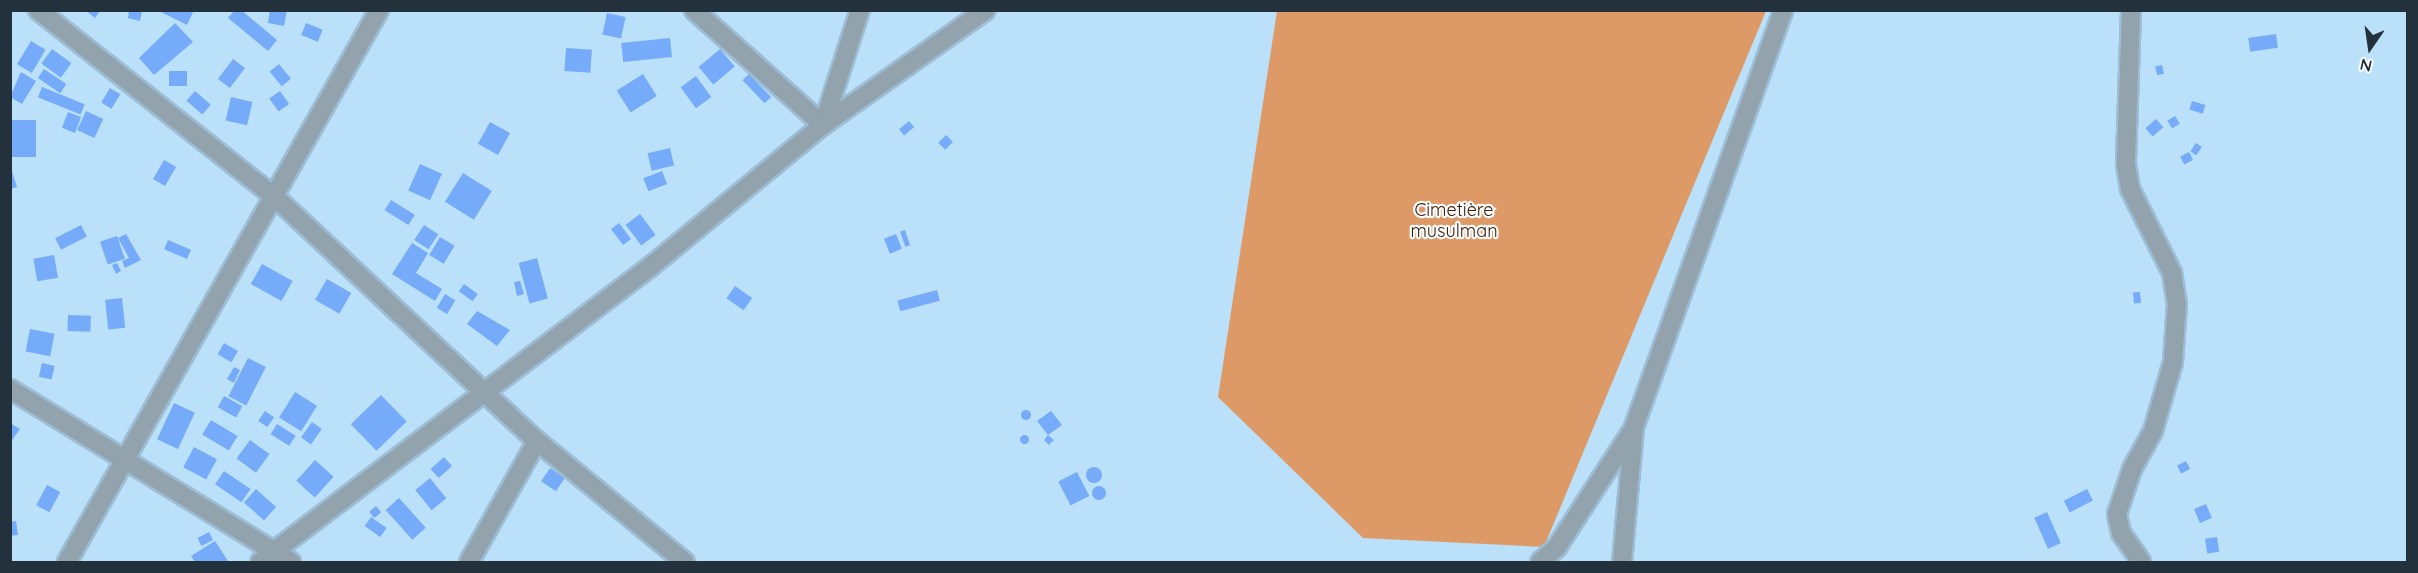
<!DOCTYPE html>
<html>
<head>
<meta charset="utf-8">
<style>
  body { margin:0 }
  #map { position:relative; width:2418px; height:573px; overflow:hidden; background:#bae0fa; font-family:Quicksand,sans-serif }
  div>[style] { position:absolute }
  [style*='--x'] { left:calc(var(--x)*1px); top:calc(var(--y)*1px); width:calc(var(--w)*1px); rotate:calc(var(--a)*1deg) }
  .green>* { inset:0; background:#dd9a66 }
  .building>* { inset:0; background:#76abf9; transform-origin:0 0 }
  .round { border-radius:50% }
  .roads { filter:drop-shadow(2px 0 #9cbdd4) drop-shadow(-2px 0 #9cbdd4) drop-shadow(0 2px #9cbdd4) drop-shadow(0 -2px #9cbdd4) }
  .minor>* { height:18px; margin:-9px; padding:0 9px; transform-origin:9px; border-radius:9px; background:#93a3ae }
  span { translate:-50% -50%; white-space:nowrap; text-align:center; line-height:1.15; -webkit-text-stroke:4.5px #f8fcfe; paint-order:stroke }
  .park-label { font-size:18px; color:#402003 }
  .frame { position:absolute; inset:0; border:12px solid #22313b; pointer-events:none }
  .north { position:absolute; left:2340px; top:18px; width:60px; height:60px; -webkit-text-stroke:4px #f8fcfe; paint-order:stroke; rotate:193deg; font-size:16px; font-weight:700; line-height:24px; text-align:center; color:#22313b }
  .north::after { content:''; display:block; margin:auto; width:21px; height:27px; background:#22313b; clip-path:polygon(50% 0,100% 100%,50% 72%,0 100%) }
</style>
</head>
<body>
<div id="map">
  <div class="green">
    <i style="clip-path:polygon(1277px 11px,1766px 11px,1544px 547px,1363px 538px,1218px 397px)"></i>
  </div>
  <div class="building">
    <i style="clip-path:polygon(85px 10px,101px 10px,95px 18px)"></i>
    <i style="clip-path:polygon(129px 10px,142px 10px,140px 21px,128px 18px)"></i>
    <i style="clip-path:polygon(157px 10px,194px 10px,187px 25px)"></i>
    <i style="clip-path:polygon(235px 10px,241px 10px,277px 40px,268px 51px,228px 18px)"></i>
    <i style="clip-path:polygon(270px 10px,287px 10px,284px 26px,268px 23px)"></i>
    <i style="left:607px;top:13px;width:19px;height:22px;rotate:12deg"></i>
    <i style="clip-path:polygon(175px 23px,193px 42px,154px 75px,139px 58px)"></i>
    <i style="left:306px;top:23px;width:18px;height:13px;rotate:22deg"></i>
    <i style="left:2276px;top:34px;width:14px;height:28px;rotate:82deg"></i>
    <i style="left:670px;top:38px;width:19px;height:49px;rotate:84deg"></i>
    <i style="left:31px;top:41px;width:17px;height:27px;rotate:31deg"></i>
    <i style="left:566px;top:48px;width:26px;height:23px;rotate:4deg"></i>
    <i style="left:52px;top:49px;width:24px;height:18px;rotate:36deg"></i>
    <i style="left:720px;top:49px;width:23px;height:28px;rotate:50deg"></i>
    <i style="left:233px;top:59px;width:15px;height:25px;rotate:37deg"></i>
    <i style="left:279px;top:64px;width:19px;height:12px;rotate:51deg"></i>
    <i style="left:2162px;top:65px;width:9px;height:7px;rotate:77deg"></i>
    <i style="left:44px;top:69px;width:27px;height:11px;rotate:34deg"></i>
    <i style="left:169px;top:71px;width:18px;height:15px"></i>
    <i style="clip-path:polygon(21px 72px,36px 81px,22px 104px,10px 97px)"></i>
    <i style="left:643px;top:74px;width:26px;height:31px;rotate:58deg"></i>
    <i style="left:749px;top:74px;width:32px;height:9px;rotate:46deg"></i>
    <i style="left:696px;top:76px;width:26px;height:19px;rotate:54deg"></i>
    <i style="left:42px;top:87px;width:46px;height:11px;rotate:22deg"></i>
    <i style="left:110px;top:88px;width:12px;height:17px;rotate:31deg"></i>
    <i style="left:195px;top:91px;width:21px;height:13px;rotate:41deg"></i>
    <i style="left:280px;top:91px;width:16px;height:13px;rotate:55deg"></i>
    <i style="left:231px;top:97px;width:22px;height:24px;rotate:13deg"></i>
    <i style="left:2192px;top:101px;width:14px;height:9px;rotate:17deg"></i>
    <i style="left:86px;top:111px;width:19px;height:21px;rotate:25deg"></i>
    <i style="left:68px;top:112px;width:14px;height:17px;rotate:21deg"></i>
    <i style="left:2175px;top:116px;width:9px;height:9px;rotate:58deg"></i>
    <i style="left:2156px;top:119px;width:11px;height:14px;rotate:49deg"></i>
    <i style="left:12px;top:120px;width:24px;height:37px"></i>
    <i style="left:909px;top:121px;width:8px;height:13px;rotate:50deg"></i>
    <i style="left:490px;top:122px;width:23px;height:25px;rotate:29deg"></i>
    <i style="left:946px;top:135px;width:10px;height:11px;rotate:45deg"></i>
    <i style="left:2196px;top:143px;width:7px;height:10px;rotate:34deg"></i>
    <i style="left:670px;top:148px;width:18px;height:23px;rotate:77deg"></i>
    <i style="left:2189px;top:152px;width:9px;height:10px;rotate:63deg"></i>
    <i style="left:164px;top:160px;width:14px;height:22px;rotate:30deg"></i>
    <i style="left:420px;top:164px;width:24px;height:29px;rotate:24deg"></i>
    <i style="clip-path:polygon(10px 165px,17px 187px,10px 189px)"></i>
    <i style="left:662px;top:171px;width:14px;height:20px;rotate:69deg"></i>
    <i style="left:463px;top:173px;width:34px;height:34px;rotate:32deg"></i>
    <i style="left:391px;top:200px;width:28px;height:12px;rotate:32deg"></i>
    <i style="left:640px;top:214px;width:26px;height:18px;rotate:53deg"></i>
    <i style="left:619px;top:223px;width:20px;height:10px;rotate:53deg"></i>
    <i style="left:81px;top:225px;width:13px;height:29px;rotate:63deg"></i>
    <i style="left:424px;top:225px;width:17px;height:18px;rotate:33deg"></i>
    <i style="left:905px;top:230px;width:16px;height:5px;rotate:72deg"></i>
    <i style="clip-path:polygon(126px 234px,141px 260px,125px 268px,122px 261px,129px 258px,118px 238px)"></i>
    <i style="left:896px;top:234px;width:16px;height:13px;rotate:68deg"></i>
    <i style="left:117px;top:236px;width:24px;height:18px;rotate:71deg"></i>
    <i style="left:440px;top:237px;width:17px;height:21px;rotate:31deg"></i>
    <i style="left:168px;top:240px;width:25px;height:10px;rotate:23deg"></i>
    <i style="clip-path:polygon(412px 243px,428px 253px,416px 273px,442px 289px,435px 301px,392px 274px)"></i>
    <i style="left:54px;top:255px;width:23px;height:21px;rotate:80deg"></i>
    <i style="left:537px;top:258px;width:42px;height:19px;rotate:75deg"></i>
    <i style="clip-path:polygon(117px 263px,121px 271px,116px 274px,112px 265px)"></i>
    <i style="left:262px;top:264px;width:35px;height:23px;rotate:29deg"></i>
    <i style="left:327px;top:279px;width:28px;height:24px;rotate:30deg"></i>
    <i style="clip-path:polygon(520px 281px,524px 294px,517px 296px,514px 282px)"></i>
    <i style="left:464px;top:284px;width:17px;height:9px;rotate:36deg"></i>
    <i style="left:735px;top:286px;width:21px;height:15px;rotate:35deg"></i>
    <i style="left:937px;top:290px;width:11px;height:41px;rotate:75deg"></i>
    <i style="left:2140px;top:292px;width:11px;height:7px;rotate:85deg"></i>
    <i style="left:445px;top:294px;width:12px;height:16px;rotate:31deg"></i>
    <i style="left:122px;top:298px;width:30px;height:17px;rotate:84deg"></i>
    <i style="clip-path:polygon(477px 311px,510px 330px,497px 346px,467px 324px)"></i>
    <i style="left:68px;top:315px;width:23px;height:16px;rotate:2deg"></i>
    <i style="left:30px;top:329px;width:25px;height:23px;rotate:11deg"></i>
    <i style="left:224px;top:343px;width:16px;height:13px;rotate:30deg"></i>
    <i style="left:248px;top:358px;width:20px;height:43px;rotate:27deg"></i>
    <i style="left:42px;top:363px;width:13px;height:14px;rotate:13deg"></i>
    <i style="clip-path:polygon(234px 367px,240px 370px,234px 383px,227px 379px)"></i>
    <i style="left:295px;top:392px;width:26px;height:30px;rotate:32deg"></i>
    <i style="left:381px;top:395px;width:37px;height:42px;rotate:46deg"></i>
    <i style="left:224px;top:396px;width:21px;height:13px;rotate:29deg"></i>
    <i style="left:174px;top:403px;width:23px;height:40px;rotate:25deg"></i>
    <i class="round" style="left:1021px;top:410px;width:10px;height:10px"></i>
    <i style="left:265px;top:411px;width:11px;height:12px;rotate:34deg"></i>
    <i style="clip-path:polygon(1051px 411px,1062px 425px,1048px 435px,1054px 440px,1049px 445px,1044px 440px,1048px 435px,1037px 421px)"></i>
    <i style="left:211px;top:420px;width:31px;height:17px;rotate:31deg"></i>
    <i style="left:312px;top:422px;width:12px;height:19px;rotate:35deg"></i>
    <i style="clip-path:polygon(10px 423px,20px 429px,12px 440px,10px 439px)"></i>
    <i style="left:277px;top:424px;width:22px;height:12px;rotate:32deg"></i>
    <i class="round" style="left:1019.5px;top:434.5px;width:9px;height:9px"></i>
    <i style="left:250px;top:440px;width:24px;height:23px;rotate:36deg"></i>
    <i style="left:194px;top:447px;width:26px;height:23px;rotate:28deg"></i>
    <i style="left:444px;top:457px;width:12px;height:18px;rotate:48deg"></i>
    <i style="left:315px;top:460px;width:25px;height:28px;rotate:42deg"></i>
    <i style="left:2186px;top:461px;width:9px;height:10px;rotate:63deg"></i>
    <i class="round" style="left:1086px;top:467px;width:16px;height:16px"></i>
    <i style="left:550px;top:468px;width:18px;height:16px;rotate:34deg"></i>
    <i style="left:224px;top:471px;width:32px;height:16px;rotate:34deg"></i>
    <i style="left:1077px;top:472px;width:27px;height:21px;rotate:63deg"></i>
    <i style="left:430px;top:478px;width:26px;height:19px;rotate:51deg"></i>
    <i style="left:47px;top:485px;width:15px;height:23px;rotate:28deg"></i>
    <i class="round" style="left:1092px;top:486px;width:14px;height:14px"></i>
    <i style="left:256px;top:489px;width:27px;height:18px;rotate:42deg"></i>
    <i style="left:2087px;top:489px;width:13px;height:26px;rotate:63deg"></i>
    <i style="left:399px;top:498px;width:40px;height:18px;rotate:48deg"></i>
    <i style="left:2206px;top:504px;width:15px;height:13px;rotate:67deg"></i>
    <i style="left:376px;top:506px;width:8px;height:9px;rotate:50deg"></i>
    <i style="left:2047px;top:512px;width:34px;height:14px;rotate:66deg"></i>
    <i style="left:371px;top:517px;width:19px;height:11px;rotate:35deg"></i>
    <i style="clip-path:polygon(16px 521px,18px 535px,10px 536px,10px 522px)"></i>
    <i style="left:209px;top:532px;width:9px;height:13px;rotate:63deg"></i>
    <i style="left:2217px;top:537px;width:15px;height:12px;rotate:82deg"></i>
    <i style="clip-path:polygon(215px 541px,228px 561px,195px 562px,191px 556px)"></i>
  </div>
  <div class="roads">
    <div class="minor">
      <i style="--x:38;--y:10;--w:302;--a:38.3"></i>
      <i style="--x:275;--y:197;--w:358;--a:43"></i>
      <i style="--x:537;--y:441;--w:191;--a:39.3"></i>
      <i style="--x:694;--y:10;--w:173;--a:41.7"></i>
      <i style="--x:823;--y:125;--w:121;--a:-72.2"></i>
      <i style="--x:2131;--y:10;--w:154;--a:91.9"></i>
      <i style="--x:2126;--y:164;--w:25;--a:81"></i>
      <i style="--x:2130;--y:189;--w:94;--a:63.4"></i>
      <i style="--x:2172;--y:273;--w:30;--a:81"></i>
      <i style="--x:2177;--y:303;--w:59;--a:93.9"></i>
      <i style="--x:2173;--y:362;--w:72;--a:106.2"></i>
      <i style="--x:2153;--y:431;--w:43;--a:118.9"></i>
      <i style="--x:2132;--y:469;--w:47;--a:108.4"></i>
      <i style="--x:2117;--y:514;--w:19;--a:78"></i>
      <i style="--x:2121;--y:533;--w:35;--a:55"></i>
      <i style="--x:10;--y:389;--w:330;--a:31.6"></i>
      <i style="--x:67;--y:562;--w:634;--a:-60.52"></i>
      <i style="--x:260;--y:562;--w:489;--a:-37.1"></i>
      <i style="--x:650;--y:267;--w:224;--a:-39.4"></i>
      <i style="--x:823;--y:125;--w:199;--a:-35.2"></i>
      <i style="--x:469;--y:562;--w:139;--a:-60.7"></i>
      <i style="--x:1540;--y:562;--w:23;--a:-41"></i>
      <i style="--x:1557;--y:547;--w:138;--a:-57.1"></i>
      <i style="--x:1622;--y:562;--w:136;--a:-84.9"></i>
      <i style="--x:1634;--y:427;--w:443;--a:-70.3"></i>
    </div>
  </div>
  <div class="park-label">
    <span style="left:1454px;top:221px">Cimetière<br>musulman</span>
  </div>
  <div class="frame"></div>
  <div class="north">N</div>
</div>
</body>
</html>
